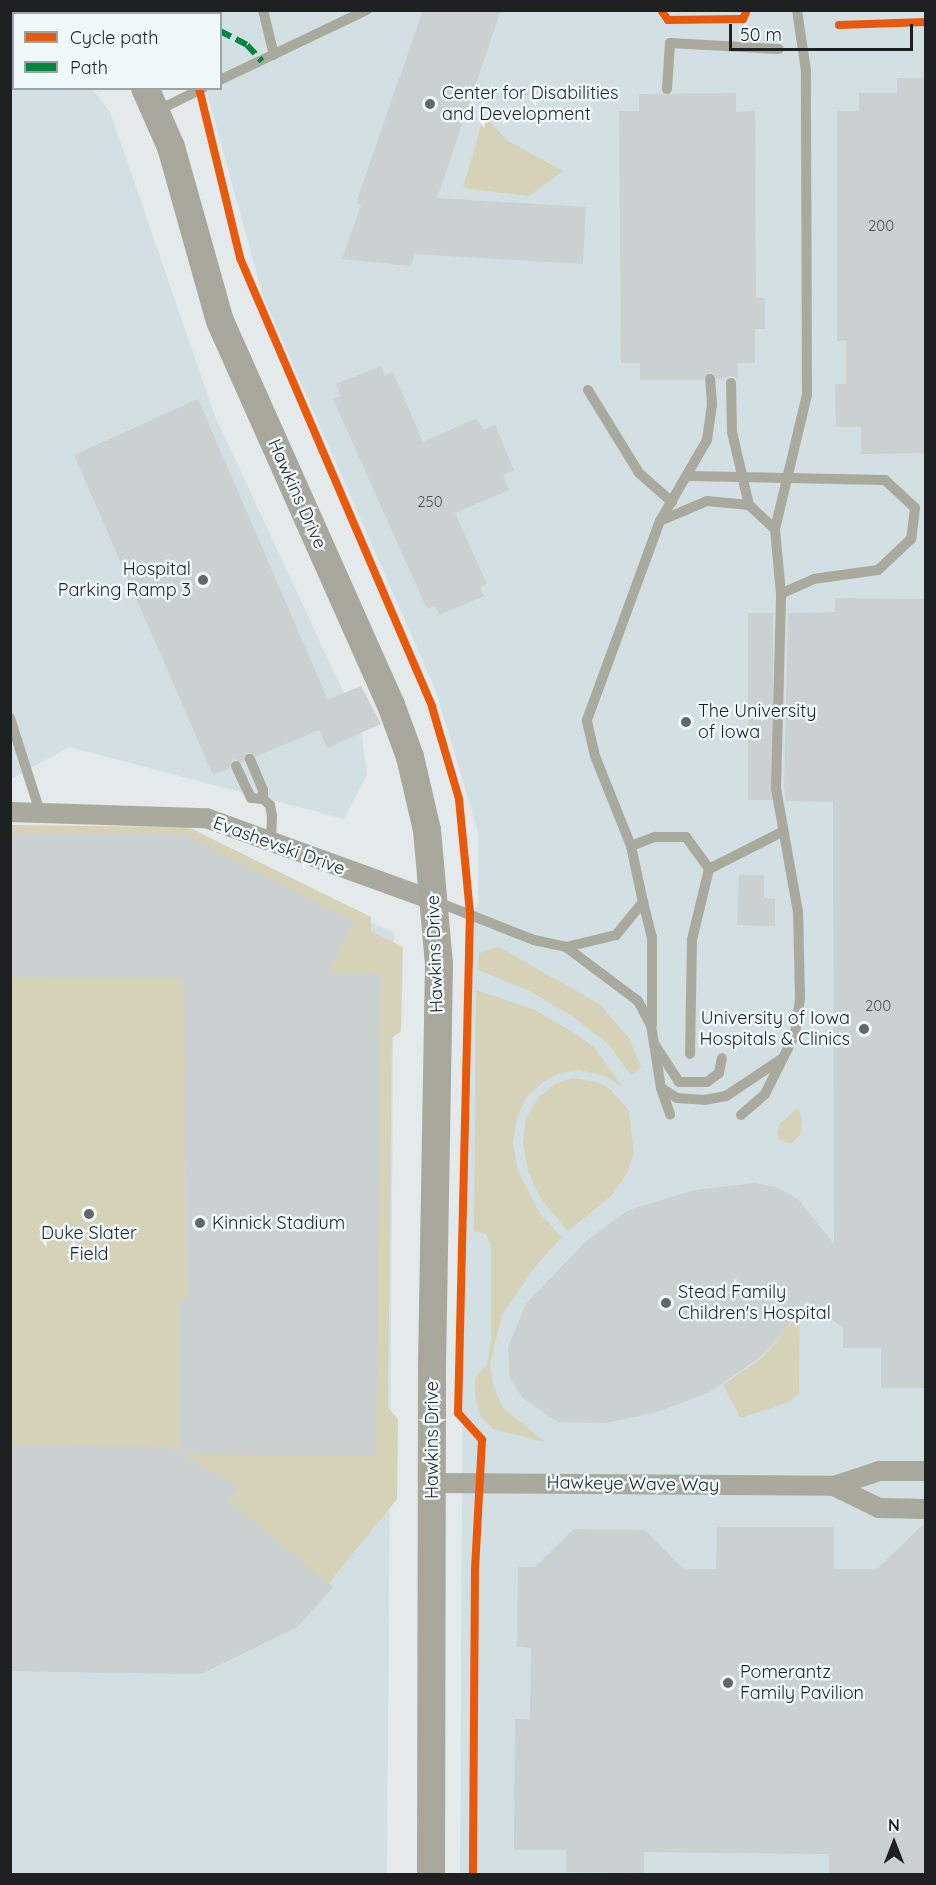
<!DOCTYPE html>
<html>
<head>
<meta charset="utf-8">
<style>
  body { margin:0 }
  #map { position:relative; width:936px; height:1885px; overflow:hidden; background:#e4eaeb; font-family:Quicksand,sans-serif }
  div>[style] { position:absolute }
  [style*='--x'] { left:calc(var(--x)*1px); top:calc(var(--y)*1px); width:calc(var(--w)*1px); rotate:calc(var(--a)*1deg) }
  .built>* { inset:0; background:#d2dfe3 }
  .green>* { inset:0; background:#d6d2b7 }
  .building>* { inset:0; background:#cbd0d1; transform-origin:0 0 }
  .lane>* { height:10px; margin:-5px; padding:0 5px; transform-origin:5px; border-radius:5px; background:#a9a99e }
  .street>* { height:20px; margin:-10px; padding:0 10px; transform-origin:10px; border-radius:10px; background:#a9a99e }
  .secondary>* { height:28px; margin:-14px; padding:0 14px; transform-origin:14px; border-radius:14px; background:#a8a79c }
  .quiet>* { height:6px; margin-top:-3px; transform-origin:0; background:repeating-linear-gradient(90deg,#00873e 0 12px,transparent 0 18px) }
  .cycleway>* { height:8px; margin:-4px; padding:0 4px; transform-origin:4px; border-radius:4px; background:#e8590c }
  .dots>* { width:16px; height:16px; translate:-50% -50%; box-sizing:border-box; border:3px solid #eff9fc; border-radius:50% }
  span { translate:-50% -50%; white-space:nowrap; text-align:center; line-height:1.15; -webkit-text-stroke:5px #eff9fc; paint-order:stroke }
  .number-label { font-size:15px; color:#4c5050 }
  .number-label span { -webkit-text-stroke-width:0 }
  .poi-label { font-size:18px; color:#1e2122 }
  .left { translate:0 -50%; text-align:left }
  .right { translate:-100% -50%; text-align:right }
  .street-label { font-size:18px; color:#1e2122 }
  .frame { position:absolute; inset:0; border:12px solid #1e2122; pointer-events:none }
  .legend { position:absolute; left:12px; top:12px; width:210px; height:78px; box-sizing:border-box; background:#eff9fc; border:2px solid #9ba3a5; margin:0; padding:8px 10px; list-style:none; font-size:18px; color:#1e2122 }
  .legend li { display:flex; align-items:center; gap:12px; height:30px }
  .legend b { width:30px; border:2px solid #9ba3a5 }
  .north { position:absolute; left:864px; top:1813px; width:60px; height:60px; -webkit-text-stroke:4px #eff9fc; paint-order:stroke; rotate:0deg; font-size:16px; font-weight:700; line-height:24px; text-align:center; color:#1e2122 }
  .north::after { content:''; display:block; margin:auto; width:21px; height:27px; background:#1e2122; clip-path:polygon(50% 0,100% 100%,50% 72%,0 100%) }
  .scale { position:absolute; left:729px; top:24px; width:184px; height:27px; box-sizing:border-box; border:3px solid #1e2122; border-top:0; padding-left:8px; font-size:18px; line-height:21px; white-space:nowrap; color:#1e2122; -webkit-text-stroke:4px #eff9fc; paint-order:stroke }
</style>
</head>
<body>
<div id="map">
  <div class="built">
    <i style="clip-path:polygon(156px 11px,925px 11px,925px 1874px,460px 1874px,465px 933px,478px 903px,478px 832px,436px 691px,263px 296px,206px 89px,220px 88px,220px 14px)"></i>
    <i style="clip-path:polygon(10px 19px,14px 88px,92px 89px,110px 112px,215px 416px,361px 730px,367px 775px,344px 819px,69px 747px,11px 779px)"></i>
    <i style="clip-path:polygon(11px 838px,200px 839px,394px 933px,387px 1874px,11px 1874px)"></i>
  </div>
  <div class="green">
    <i style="clip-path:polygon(484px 116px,508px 141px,563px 171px,529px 196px,463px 188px)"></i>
    <i style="clip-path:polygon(11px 825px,188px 827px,371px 917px,371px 931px,403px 947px,401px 1031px,392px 1038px,388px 1407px,398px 1420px,397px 1499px,329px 1583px,333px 1587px,297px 1627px,201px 1674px,11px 1671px)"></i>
    <i style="clip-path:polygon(499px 947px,599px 1004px,629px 1038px,641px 1067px,631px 1075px,608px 1044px,573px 1017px,532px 992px,478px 970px,479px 953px)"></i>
    <i style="clip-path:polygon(476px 990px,535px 1010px,571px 1031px,594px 1047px,623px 1088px,605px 1076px,579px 1070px,560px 1073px,544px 1081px,525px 1099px,517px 1118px,513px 1143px,518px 1171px,540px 1214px,562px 1237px,534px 1268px,502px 1315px,490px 1364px,493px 1385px,503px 1408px,545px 1442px,493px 1429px,481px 1417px,475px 1396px,475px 1378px,487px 1364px,491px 1341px,491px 1246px,486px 1234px,474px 1231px)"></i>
    <i style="clip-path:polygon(572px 1078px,598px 1082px,611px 1090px,629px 1111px,634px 1153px,627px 1173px,611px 1196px,568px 1231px,540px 1198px,528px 1171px,523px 1142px,526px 1118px,539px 1097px,555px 1084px)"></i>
    <i style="clip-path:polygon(797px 1108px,802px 1118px,800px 1135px,791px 1144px,779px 1139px,777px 1133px,780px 1124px)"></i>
    <i style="clip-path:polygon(800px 1313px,799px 1393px,789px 1402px,741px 1418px,723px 1385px,762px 1358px)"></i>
  </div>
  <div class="building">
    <i style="clip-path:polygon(423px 10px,501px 10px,437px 198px,586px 207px,583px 264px,415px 254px,411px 266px,342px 259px,361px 205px,356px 203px)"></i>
    <i style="clip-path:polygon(897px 78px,926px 78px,926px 453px,861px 454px,861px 427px,836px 427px,835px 384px,846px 384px,846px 340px,837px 341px,837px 111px,859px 111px,859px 93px,897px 93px)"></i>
    <i style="clip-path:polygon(736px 93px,736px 112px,755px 111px,756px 298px,765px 298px,765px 329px,755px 329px,755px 363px,738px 363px,738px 379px,731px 376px,718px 379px,710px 372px,703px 380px,640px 380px,640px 363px,621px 363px,619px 111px,639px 111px,639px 94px)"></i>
    <i style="clip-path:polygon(381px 366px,385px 376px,393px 372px,423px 442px,477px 418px,483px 430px,495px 425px,514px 470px,503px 475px,509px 490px,455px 513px,487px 584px,480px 587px,484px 596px,439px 615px,435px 606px,427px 609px,333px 399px,341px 396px,336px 384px)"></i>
    <i style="clip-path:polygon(198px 399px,328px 700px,361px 686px,381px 724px,327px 748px,319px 730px,257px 756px,247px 752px,243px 763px,233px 759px,229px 769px,213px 775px,74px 455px)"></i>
    <i style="clip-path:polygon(835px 598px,926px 599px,926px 1388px,881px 1388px,881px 1348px,843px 1348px,843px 1328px,806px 1301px,786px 1330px,759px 1358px,710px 1392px,657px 1412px,606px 1423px,558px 1422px,523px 1398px,510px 1379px,508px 1347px,526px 1304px,587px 1240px,629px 1210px,695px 1190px,755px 1183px,778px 1188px,798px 1199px,834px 1244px,833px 802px,786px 801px,784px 788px,788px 613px,835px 612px)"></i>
    <i style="left:748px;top:613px;width:25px;height:187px"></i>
    <i style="clip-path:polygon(10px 834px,184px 834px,354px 922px,329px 973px,381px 974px,376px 1456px,179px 1454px,180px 1300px,187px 1300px,184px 978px,10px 977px)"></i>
    <i style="clip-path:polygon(739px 875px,764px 875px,764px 898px,775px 899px,775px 926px,737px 925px)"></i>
    <i style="clip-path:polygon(10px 1445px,166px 1447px,239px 1486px,228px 1500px,333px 1587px,297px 1627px,201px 1674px,10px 1671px)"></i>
    <i style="clip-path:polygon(926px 1522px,926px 1875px,829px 1874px,829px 1854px,644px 1852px,644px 1873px,566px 1872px,566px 1850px,514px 1850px,515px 1719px,530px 1719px,531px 1648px,517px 1647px,518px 1567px,535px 1567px,574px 1529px,645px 1530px,683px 1569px,716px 1569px,717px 1527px,834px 1527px,834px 1569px,877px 1569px)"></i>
  </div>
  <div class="lane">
    <i style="--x:263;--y:10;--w:46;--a:76.3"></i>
    <i style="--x:220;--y:80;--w:163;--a:-25.5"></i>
    <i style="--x:667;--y:89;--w:46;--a:-86.3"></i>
    <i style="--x:670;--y:43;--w:109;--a:3.2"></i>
    <i style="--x:157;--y:111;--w:51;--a:-26.6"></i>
    <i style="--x:731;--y:383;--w:49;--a:88.8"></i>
    <i style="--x:732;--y:432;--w:75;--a:76.9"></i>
    <i style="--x:588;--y:390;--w:97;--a:58.4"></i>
    <i style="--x:639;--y:473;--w:44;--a:41.3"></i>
    <i style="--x:689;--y:476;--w:196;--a:1.2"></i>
    <i style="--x:885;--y:480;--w:41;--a:43"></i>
    <i style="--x:915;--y:508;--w:31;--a:97"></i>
    <i style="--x:911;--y:539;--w:45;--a:136.8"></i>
    <i style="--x:878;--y:570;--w:65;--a:172"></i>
    <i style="--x:814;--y:579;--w:36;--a:156"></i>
    <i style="--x:660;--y:521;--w:51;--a:-23.1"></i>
    <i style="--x:707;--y:501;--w:42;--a:5.4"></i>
    <i style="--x:749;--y:505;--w:35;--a:43"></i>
    <i style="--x:10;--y:718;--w:99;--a:72.3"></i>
    <i style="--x:236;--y:766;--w:35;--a:65"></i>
    <i style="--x:251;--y:798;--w:12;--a:5"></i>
    <i style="--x:263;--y:799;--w:9;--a:-90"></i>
    <i style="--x:263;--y:790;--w:34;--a:-113"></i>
    <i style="--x:263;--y:799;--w:9;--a:41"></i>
    <i style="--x:270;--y:805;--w:11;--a:80"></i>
    <i style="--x:272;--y:816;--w:25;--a:92"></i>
    <i style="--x:631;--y:846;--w:26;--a:-21"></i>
    <i style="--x:655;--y:837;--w:31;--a:0"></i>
    <i style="--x:686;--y:837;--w:39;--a:54"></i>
    <i style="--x:709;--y:869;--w:73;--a:103.5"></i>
    <i style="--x:692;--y:940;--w:114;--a:91"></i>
    <i style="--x:709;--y:869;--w:82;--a:-26.9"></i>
    <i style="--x:435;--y:901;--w:106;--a:21.5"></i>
    <i style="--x:534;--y:940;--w:33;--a:12"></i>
    <i style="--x:566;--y:947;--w:90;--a:36.9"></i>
    <i style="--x:638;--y:1001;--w:27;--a:62"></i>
    <i style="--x:651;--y:1025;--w:64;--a:81"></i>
    <i style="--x:661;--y:1088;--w:19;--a:32"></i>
    <i style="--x:677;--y:1098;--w:27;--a:4"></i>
    <i style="--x:704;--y:1100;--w:22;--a:-10"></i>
    <i style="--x:726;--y:1096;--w:69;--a:-33.7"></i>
    <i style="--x:783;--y:1058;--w:27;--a:-63"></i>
    <i style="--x:795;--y:1034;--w:37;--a:-82"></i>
    <i style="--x:800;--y:997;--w:85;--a:-91.3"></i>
    <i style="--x:798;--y:912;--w:125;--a:-100.1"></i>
    <i style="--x:776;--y:789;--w:195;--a:-88.5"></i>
    <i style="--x:781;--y:594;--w:65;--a:-95.3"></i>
    <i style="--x:775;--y:529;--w:138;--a:-76.6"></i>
    <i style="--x:807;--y:395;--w:324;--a:-90.2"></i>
    <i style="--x:806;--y:71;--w:62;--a:-98.4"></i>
    <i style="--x:643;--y:902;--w:36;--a:76"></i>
    <i style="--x:652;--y:937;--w:87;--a:90"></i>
    <i style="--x:566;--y:947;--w:51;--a:-13.5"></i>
    <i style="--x:616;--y:935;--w:43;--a:-50.7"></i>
    <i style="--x:643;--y:902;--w:57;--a:-102.1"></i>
    <i style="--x:631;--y:846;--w:97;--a:-111.8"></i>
    <i style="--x:595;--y:756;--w:37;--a:-103"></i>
    <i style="--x:587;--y:720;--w:212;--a:-69.9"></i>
    <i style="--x:660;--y:521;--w:94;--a:-59.9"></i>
    <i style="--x:707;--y:440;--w:35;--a:-82"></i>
    <i style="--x:712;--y:405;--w:26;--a:-94"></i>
    <i style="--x:655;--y:1045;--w:44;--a:57"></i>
    <i style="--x:679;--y:1082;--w:28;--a:0"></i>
    <i style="--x:707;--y:1082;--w:15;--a:-37"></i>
    <i style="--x:719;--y:1073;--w:15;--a:-79"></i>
    <i style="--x:661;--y:1088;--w:28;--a:71"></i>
    <i style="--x:741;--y:1115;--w:32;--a:-41"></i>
    <i style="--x:765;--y:1094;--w:40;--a:-63.4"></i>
  </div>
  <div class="street">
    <i style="--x:10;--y:812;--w:196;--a:1.8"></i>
    <i style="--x:206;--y:818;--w:244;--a:19.9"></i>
    <i style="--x:432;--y:1483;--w:402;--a:0.4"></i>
    <i style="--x:834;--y:1486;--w:47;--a:-18.4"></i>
    <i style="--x:879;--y:1471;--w:47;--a:0"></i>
    <i style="--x:834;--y:1486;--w:50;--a:26.1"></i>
    <i style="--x:879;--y:1508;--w:47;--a:1.2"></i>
  </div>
  <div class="secondary">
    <i style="--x:76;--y:10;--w:6;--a:45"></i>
    <i style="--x:145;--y:88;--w:64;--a:66.2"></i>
    <i style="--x:171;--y:147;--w:181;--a:74.3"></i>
    <i style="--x:220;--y:321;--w:420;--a:66"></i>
    <i style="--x:391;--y:705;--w:55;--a:69.9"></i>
    <i style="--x:410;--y:757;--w:75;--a:76.9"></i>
    <i style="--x:427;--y:830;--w:135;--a:84.9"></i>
    <i style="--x:439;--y:964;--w:405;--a:91"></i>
    <i style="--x:432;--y:1369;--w:505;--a:90.11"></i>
  </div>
  <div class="quiet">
    <i style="--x:141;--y:10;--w:4;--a:63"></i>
    <i style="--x:180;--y:10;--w:7;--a:34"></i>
    <i style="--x:220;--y:31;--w:30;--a:27"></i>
    <i style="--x:247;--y:45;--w:22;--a:47"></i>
  </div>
  <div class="cycleway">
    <i style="--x:661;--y:10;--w:12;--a:55"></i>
    <i style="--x:668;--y:20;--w:75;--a:-0.8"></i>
    <i style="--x:743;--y:19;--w:10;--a:-66"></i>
    <i style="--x:839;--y:25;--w:87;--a:-2"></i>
    <i style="--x:199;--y:88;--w:175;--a:76.4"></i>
    <i style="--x:240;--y:258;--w:488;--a:66.8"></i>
    <i style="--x:432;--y:707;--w:96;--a:73.6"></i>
    <i style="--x:459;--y:799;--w:115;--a:84.5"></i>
    <i style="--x:470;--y:913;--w:500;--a:91.37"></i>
    <i style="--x:458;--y:1413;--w:36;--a:48"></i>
    <i style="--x:482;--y:1440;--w:131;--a:93.1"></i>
    <i style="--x:475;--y:1571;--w:303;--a:90.4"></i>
  </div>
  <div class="dots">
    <i style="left:430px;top:104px;background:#636768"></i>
    <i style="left:203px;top:580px;background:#636768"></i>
    <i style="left:686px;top:722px;background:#636768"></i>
    <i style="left:864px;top:1029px;background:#636768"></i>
    <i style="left:89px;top:1214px;background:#636768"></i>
    <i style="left:200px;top:1223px;background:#636768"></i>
    <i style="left:666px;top:1303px;background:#636768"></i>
    <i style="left:728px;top:1683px;background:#636768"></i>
  </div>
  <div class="number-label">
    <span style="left:881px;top:226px">200</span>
    <span style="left:430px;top:502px">250</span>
    <span style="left:878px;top:1006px">200</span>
  </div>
  <div class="poi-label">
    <span class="left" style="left:442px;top:104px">Center for Disabilities<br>and Development</span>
    <span class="right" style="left:191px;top:580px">Hospital<br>Parking Ramp 3</span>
    <span class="left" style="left:698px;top:722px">The University<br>of Iowa</span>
    <span class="right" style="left:850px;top:1029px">University of Iowa<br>Hospitals &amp; Clinics</span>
    <span class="left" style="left:212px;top:1223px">Kinnick Stadium</span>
    <span style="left:89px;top:1244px">Duke Slater<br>Field</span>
    <span class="left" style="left:678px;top:1303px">Stead Family<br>Children's Hospital</span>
    <span class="left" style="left:740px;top:1683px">Pomerantz<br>Family Pavilion</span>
  </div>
  <div class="street-label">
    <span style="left:297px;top:494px;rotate:66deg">Hawkins Drive</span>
    <span style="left:279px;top:846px;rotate:20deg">Evashevski Drive</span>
    <span style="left:435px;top:954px;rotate:-92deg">Hawkins Drive</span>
    <span style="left:432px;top:1440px;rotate:-90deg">Hawkins Drive</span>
    <span style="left:633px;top:1484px;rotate:1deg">Hawkeye Wave Way</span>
  </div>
  <div class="frame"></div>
  <ul class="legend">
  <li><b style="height:8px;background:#e8590c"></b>Cycle path</li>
  <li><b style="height:8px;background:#00873e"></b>Path</li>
  </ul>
  <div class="north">N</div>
  <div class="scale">50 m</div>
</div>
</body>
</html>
